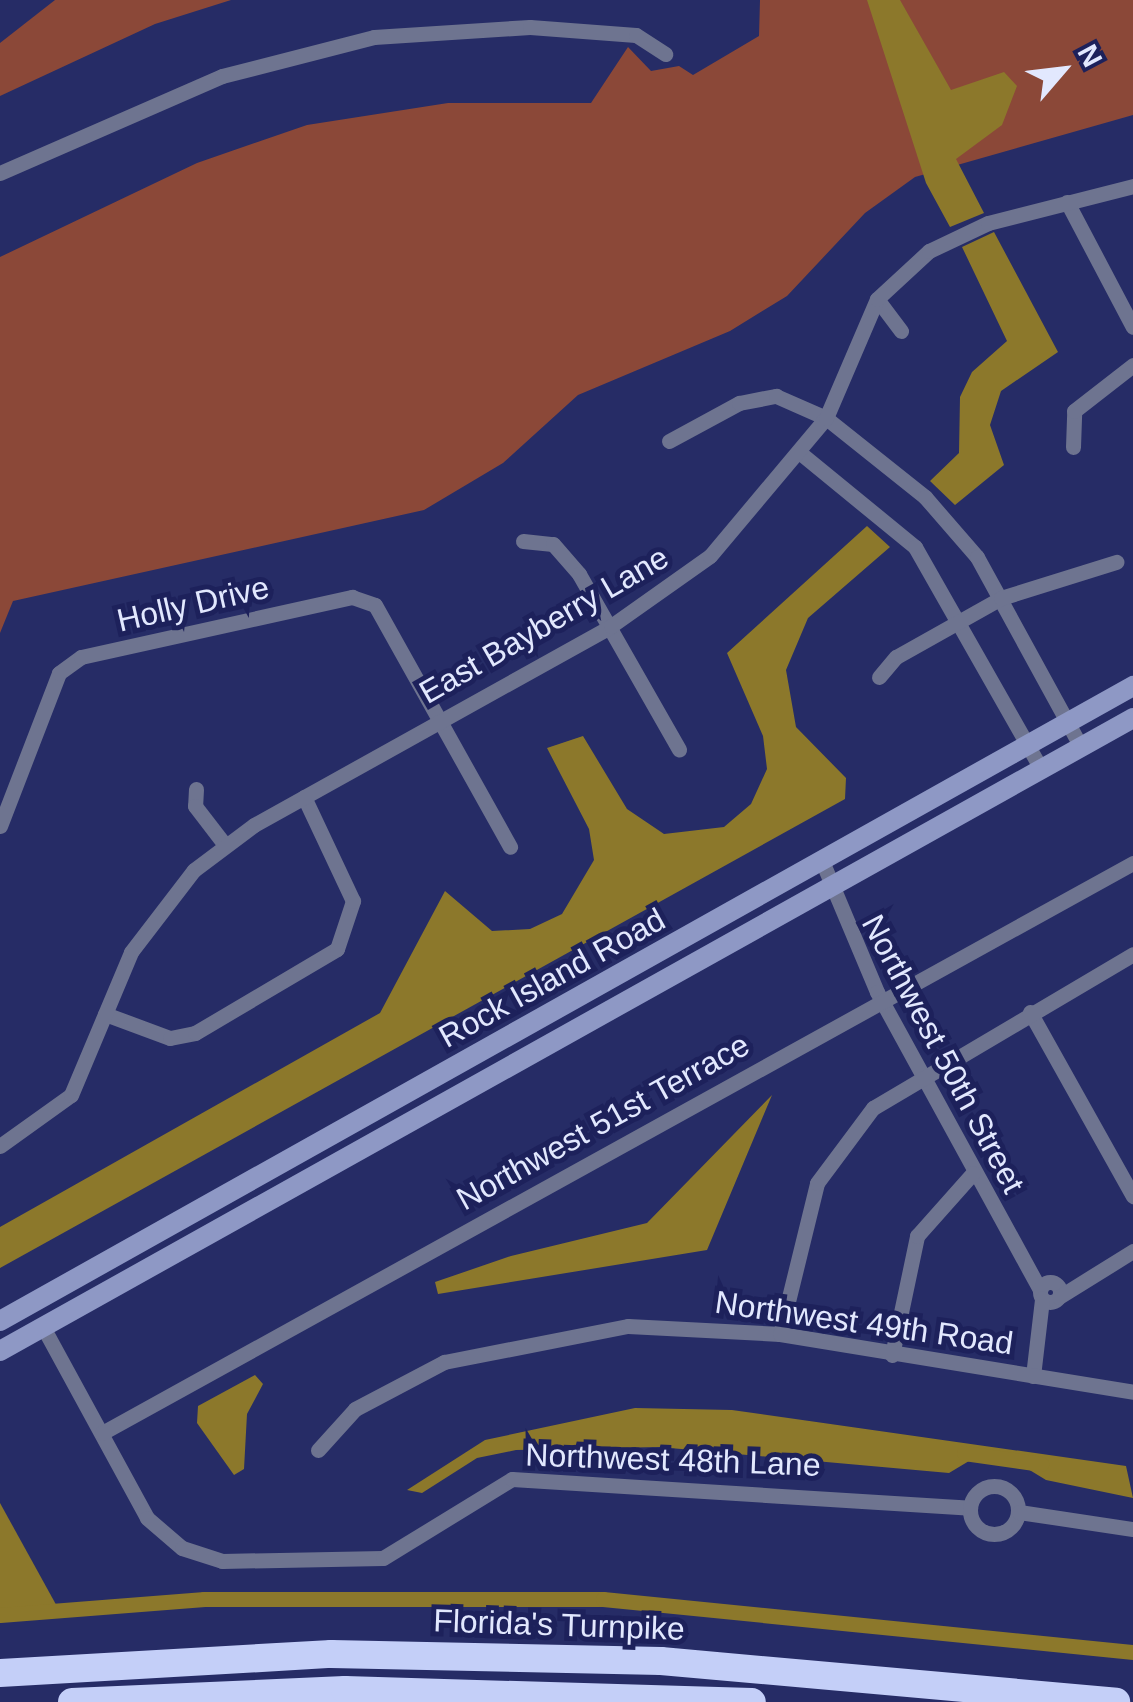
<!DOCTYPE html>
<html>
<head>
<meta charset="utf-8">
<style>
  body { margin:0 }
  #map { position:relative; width:1133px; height:1702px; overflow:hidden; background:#262c66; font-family:Helvetica,sans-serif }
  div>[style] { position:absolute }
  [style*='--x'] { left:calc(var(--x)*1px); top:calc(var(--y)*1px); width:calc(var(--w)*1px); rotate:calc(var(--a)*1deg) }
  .green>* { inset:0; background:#8b4838 }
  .water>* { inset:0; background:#8c782b }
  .canal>* { height:15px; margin:-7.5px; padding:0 7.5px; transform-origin:7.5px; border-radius:7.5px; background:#8c782b }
  .minor>* { height:15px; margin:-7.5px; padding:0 7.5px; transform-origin:7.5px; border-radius:7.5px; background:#6e7490 }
  .minor>.ring { margin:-7.5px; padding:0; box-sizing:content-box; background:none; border:15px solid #6e7490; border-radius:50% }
  .secondary>* { height:20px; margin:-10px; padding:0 10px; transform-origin:10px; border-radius:10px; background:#8e98c5 }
  .motorway>* { height:28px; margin:-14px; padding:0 14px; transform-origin:14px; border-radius:14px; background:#c4cff8 }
  span { translate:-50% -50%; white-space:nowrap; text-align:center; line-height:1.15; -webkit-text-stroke:10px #1d215b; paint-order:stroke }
  .street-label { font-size:32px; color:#e2e8fe }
  .north { position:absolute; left:1013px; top:20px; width:100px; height:100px; -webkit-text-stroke:8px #1d215b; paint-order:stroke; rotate:62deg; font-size:28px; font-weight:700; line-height:40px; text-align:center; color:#e2e8fe }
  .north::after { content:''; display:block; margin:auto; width:35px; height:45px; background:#e2e8fe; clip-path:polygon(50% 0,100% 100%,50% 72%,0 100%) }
</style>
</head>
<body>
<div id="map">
  <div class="green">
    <i style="clip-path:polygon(55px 0,231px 0,155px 24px,0 96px,0 43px)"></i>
    <i style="clip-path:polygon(760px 0,1133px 0,1133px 115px,915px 177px,865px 213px,787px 296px,730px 331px,578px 395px,503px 463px,424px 510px,13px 601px,0 633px,0 257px,197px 163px,307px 125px,448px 103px,591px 103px,628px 47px,651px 71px,679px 66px,693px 75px,759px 36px)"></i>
  </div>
  <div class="water">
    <i style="clip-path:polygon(867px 0,900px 0,951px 90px,1004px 72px,1017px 86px,1002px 125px,956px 159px,984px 213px,950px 227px,926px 183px)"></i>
    <i style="clip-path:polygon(994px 232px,1058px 352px,1001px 391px,990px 425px,1004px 465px,955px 505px,930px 481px,959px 453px,960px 397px,972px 372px,1007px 341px,962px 247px)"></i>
    <i style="clip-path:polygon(867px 526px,890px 547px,808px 618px,786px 670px,796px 727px,846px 778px,845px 799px,0 1268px,0 1227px,380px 1013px,445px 891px,492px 931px,530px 929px,562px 914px,594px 860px,589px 829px,547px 748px,583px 736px,627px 809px,664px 834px,724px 827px,751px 804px,767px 769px,763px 736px,727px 653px)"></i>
    <i style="clip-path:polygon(772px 1095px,707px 1250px,438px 1294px,435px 1282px,511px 1256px,647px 1223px)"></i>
    <i style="clip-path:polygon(255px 1375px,263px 1384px,247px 1414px,244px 1469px,234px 1475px,197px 1423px,198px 1406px)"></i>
    <i style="clip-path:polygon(635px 1408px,732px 1410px,1126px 1466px,1133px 1498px,1046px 1480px,1003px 1454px,984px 1452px,949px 1473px,659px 1447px,516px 1450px,477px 1458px,422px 1493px,407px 1490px,485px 1440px)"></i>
    <i style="clip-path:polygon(0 1503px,59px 1610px,0 1615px)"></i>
  </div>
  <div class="canal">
    <i style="--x:964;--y:1453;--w:78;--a:8.1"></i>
    <i style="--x:0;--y:1615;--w:205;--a:-4.5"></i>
    <i style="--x:204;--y:1599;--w:399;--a:0"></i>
    <i style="--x:603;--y:1599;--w:533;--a:5.71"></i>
  </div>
  <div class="minor">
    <i style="--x:0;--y:173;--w:242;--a:-23.6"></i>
    <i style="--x:222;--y:76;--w:157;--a:-14.4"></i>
    <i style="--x:374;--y:37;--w:156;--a:-3.7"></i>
    <i style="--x:530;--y:27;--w:106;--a:4.3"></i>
    <i style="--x:636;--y:35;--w:35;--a:33"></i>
    <i style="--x:1067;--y:202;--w:141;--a:62.2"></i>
    <i style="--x:877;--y:299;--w:40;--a:53"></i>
    <i style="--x:669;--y:441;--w:80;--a:-28.5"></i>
    <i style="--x:739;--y:403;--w:38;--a:-11"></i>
    <i style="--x:776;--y:396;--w:55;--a:23.7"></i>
    <i style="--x:826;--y:418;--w:127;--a:38.6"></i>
    <i style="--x:925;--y:497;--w:79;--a:49.1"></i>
    <i style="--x:977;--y:557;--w:217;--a:61.3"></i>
    <i style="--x:1073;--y:447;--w:36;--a:-88"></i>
    <i style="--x:1074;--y:411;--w:75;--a:-37.9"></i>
    <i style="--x:799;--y:452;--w:150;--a:39.3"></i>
    <i style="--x:915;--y:547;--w:255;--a:60.4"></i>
    <i style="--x:523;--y:541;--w:30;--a:6"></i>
    <i style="--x:553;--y:544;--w:40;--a:49"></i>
    <i style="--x:579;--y:574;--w:202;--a:60.3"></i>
    <i style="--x:879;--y:677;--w:26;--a:-50"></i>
    <i style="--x:896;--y:657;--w:120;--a:-29.3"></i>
    <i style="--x:1001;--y:598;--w:121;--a:-17.4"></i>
    <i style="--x:196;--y:789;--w:17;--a:93"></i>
    <i style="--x:195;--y:806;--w:49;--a:52.4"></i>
    <i style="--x:0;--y:826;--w:164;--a:-68.9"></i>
    <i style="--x:59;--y:673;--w:27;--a:-36"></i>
    <i style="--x:81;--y:657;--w:278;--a:-12.5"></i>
    <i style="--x:352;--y:597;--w:24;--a:19"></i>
    <i style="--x:375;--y:605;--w:277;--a:60.8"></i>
    <i style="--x:822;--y:861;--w:142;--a:67.2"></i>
    <i style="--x:877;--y:992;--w:340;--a:61.3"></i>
    <i style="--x:1030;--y:1012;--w:211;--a:60.8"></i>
    <i style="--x:105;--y:1014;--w:69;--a:20.3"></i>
    <i style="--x:170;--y:1038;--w:25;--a:-11"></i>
    <i style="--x:195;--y:1033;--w:165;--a:-30.6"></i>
    <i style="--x:337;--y:949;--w:51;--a:-71.6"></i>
    <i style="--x:353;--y:901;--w:115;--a:-115.2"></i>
    <i style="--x:0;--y:1146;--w:87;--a:-35.7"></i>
    <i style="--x:71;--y:1095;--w:155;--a:-67.2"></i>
    <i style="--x:131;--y:952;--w:103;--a:-52.5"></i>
    <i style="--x:194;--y:870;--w:75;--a:-36.9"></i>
    <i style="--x:254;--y:825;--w:409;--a:-29.1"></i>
    <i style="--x:611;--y:626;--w:121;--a:-35.3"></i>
    <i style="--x:710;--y:556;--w:180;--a:-50"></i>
    <i style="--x:826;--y:418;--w:129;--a:-66.8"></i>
    <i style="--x:877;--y:299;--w:71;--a:-42.7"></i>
    <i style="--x:929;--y:251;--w:65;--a:-25.4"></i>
    <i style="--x:988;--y:223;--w:150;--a:-14.3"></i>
    <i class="ring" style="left:1040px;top:1282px;width:5px;height:5px"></i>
    <i style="--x:1059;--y:1297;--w:87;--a:-31.9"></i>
    <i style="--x:43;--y:1327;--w:217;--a:61.4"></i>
    <i style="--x:147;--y:1518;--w:46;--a:40.6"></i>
    <i style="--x:182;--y:1548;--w:42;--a:18"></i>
    <i style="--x:222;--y:1561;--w:161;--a:-1.1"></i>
    <i style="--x:383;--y:1558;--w:151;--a:-31.5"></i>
    <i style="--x:512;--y:1479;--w:459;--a:3.6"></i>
    <i style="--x:780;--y:1334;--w:155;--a:-76.2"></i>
    <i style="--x:817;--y:1183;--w:94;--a:-53.3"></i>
    <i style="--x:873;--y:1108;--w:302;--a:-30.6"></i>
    <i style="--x:892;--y:1355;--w:122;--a:-78.1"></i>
    <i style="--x:917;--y:1236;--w:84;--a:-48.4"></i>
    <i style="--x:1033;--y:1376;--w:78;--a:-83.3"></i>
    <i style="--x:102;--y:1433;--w:1178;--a:-28.94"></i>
    <i style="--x:318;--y:1450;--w:55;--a:-47.9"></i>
    <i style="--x:355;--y:1409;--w:101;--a:-27.8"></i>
    <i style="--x:444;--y:1362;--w:187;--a:-11.1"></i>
    <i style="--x:628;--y:1326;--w:152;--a:3"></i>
    <i style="--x:780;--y:1334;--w:358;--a:9.3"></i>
    <i class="ring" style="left:970px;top:1486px;width:33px;height:33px"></i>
    <i style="--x:1019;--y:1512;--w:115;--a:8.5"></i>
  </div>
  <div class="secondary">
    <i style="--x:0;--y:1321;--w:1299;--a:-29.27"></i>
    <i style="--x:0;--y:1351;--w:1298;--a:-29.19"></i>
  </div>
  <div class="motorway">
    <i style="--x:0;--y:1673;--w:332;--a:-3.3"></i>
    <i style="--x:331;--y:1654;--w:330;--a:1.2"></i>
    <i style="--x:661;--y:1661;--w:457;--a:5.1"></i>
    <i style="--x:72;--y:1702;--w:273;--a:-2.5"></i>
    <i style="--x:345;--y:1690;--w:407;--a:1.7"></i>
  </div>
  <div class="street-label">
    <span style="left:193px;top:604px;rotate:-13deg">Holly Drive</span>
    <span style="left:544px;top:625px;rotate:-30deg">East Bayberry Lane</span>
    <span style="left:552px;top:978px;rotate:-29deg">Rock Island Road</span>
    <span style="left:943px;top:1054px;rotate:62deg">Northwest 50th Street</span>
    <span style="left:603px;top:1122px;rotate:-29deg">Northwest 51st Terrace</span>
    <span style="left:864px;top:1323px;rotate:8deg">Northwest 49th Road</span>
    <span style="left:673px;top:1460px;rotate:2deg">Northwest 48th Lane</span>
    <span style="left:559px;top:1625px;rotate:2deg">Florida's Turnpike</span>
  </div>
  <div class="north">N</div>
</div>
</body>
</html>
